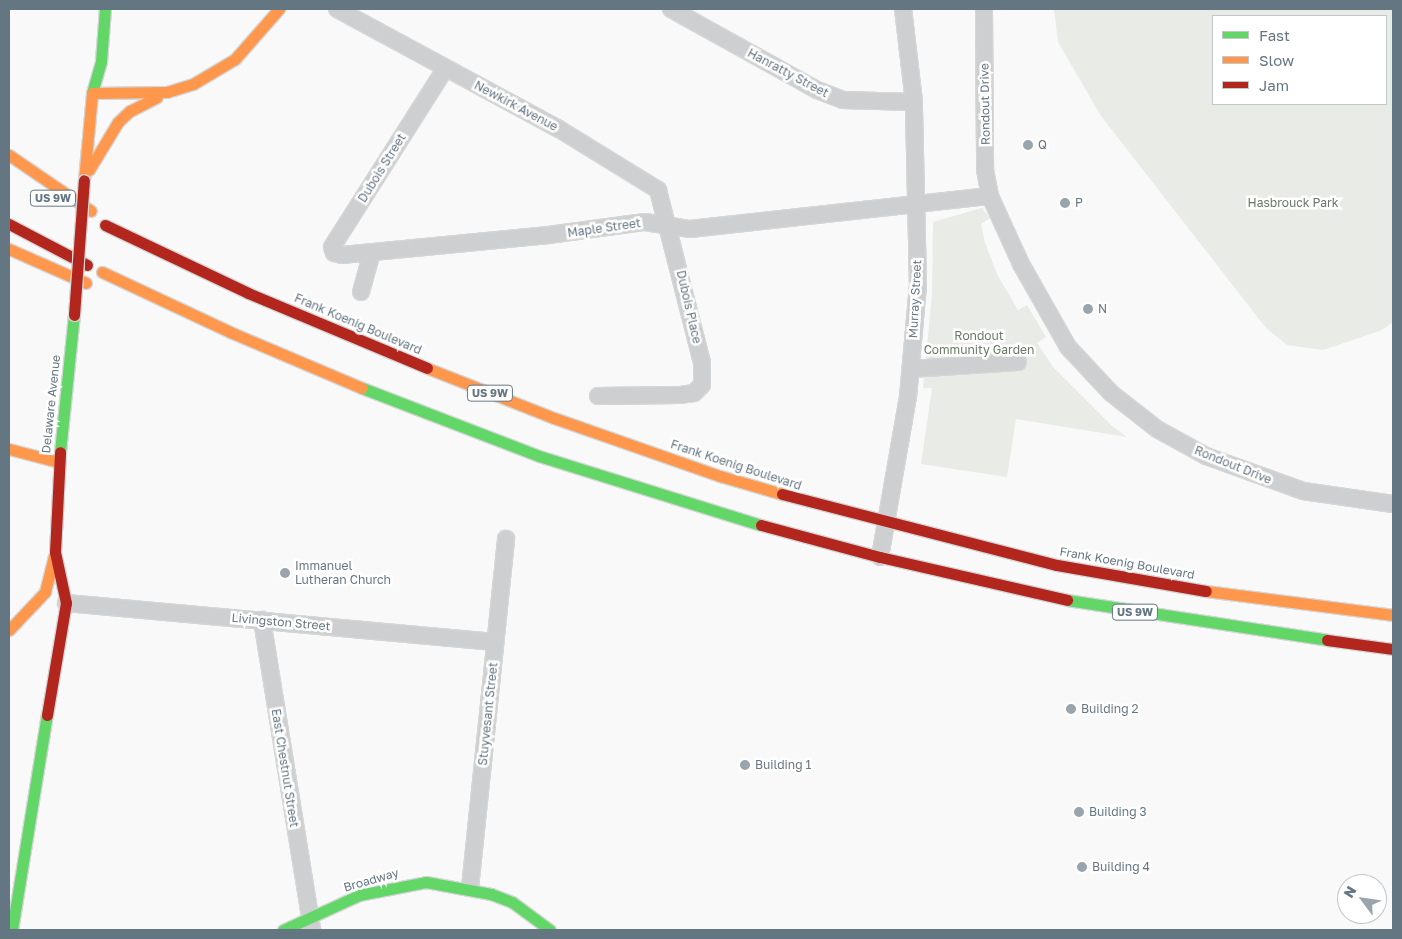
<!DOCTYPE html>
<html>
<head>
<meta charset="utf-8">
<style>
  body { margin:0 }
  #map { position:relative; width:1402px; height:939px; overflow:hidden; background:#f9f9f9; font-family:"Golos Text",sans-serif }
  div>[style] { position:absolute }
  [style*='--x'] { left:calc(var(--x)*1px); top:calc(var(--y)*1px); width:calc(var(--w)*1px); rotate:calc(var(--a)*1deg) }
  .green>* { inset:0; background:#e8ebe6 }
  .roads { filter:drop-shadow(1px 0 #d5d6d7) drop-shadow(-1px 0 #d5d6d7) drop-shadow(0 1px #d5d6d7) drop-shadow(0 -1px #d5d6d7) }
  .street>* { height:16px; margin:-8px; padding:0 8px; transform-origin:8px; border-radius:8px; background:#cecfd0 }
  .fast>* { height:11px; margin:-5.5px; padding:0 5.5px; transform-origin:5.5px; border-radius:5.5px; background:#63d668 }
  .slow>* { height:11px; margin:-5.5px; padding:0 5.5px; transform-origin:5.5px; border-radius:5.5px; background:#ff974d }
  .jam>* { height:11px; margin:-5.5px; padding:0 5.5px; transform-origin:5.5px; border-radius:5.5px; background:#b3261e }
  .bridges { filter:drop-shadow(1px 0 #d5d6d7) drop-shadow(-1px 0 #d5d6d7) drop-shadow(0 1px #d5d6d7) drop-shadow(0 -1px #d5d6d7) }
  .jam-bridge>* { height:11px; margin:-5.5px; padding:0 5.5px; transform-origin:5.5px; border-radius:5.5px; background:#b3261e }
  .dots>* { width:14px; height:14px; translate:-50% -50%; box-sizing:border-box; border:2px solid #fff; border-radius:50% }
  span { translate:-50% -50%; white-space:nowrap; text-align:center; line-height:1.15; -webkit-text-stroke:5px #fff; paint-order:stroke }
  .shield-label span { padding:1px 4px; background:#fff; border:1px solid; border-radius:4px; -webkit-text-stroke-width:0 }
  .shield-label { font-size:11px; color:#657683; font-weight:700 }
  .street-label { font-size:12px; color:#657683 }
  .poi-label { font-size:12px; color:#657683 }
  .left { translate:0 -50%; text-align:left }
  .park-label { font-size:12px; color:#687a64 }
  .frame { position:absolute; inset:0; border:10px solid #657683; pointer-events:none }
  .legend { position:absolute; left:1212px; top:15px; width:175px; height:90px; box-sizing:border-box; background:#fff; border:1px solid #c1c8cd; margin:0; padding:6px 9px; list-style:none; font-size:15px; color:#657683 }
  .legend li { display:flex; align-items:center; gap:10px; height:25px }
  .legend b { width:25px; border:1px solid #c1c8cd }
  .north { position:absolute; left:1337px; top:874px; width:50px; height:50px; box-sizing:border-box; background:#fff; border:1px solid #c1c8cd; border-radius:50%; rotate:301deg; font-size:14px; font-weight:700; line-height:20px; text-align:center; color:#657683 }
  .north::after { content:''; display:block; margin:auto; width:18px; height:22px; background:#99a4ac; clip-path:polygon(50% 0,100% 100%,50% 72%,0 100%) }
</style>
</head>
<body>
<div id="map">
  <div class="green">
    <i style="clip-path:polygon(evenodd,1054px 9px,1393px 9px,1393px 322px,1382px 330px,1323px 350px,1287px 345px,1266px 328px,1101px 116px,1058px 42px,1054px 9px,1213px 16px,1386px 16px,1386px 104px,1213px 104px,1213px 16px)"></i>
    <i style="clip-path:polygon(982px 208px,990px 218px,981px 224px,985px 243px,998px 276px,1018px 310px,1027px 305px,1046px 337px,1037px 343px,1054px 368px,1112px 426px,1127px 437px,1016px 419px,1007px 477px,921px 464px,932px 388px,923px 388px,932px 294px,933px 222px)"></i>
  </div>
  <div class="roads">
    <div class="street">
      <i style="--x:337;--y:9;--w:252;--a:28.4"></i>
      <i style="--x:559;--y:129;--w:116;--a:31.6"></i>
      <i style="--x:658;--y:190;--w:178;--a:75.7"></i>
      <i style="--x:702;--y:362;--w:23;--a:90"></i>
      <i style="--x:702;--y:385;--w:11;--a:135"></i>
      <i style="--x:694;--y:393;--w:15;--a:172"></i>
      <i style="--x:679;--y:395;--w:81;--a:179.3"></i>
      <i style="--x:671;--y:9;--w:167;--a:29"></i>
      <i style="--x:817;--y:90;--w:28;--a:21"></i>
      <i style="--x:843;--y:100;--w:71;--a:1.6"></i>
      <i style="--x:984;--y:11;--w:159;--a:89.6"></i>
      <i style="--x:985;--y:170;--w:26;--a:79"></i>
      <i style="--x:990;--y:196;--w:75;--a:65.5"></i>
      <i style="--x:1021;--y:264;--w:95;--a:60.5"></i>
      <i style="--x:1068;--y:347;--w:63;--a:46.9"></i>
      <i style="--x:1111;--y:393;--w:58;--a:38"></i>
      <i style="--x:1157;--y:429;--w:56;--a:28.9"></i>
      <i style="--x:1206;--y:456;--w:103;--a:19.8"></i>
      <i style="--x:1303;--y:491;--w:91;--a:8.2"></i>
      <i style="--x:445;--y:69;--w:211;--a:122.4"></i>
      <i style="--x:332;--y:247;--w:6;--a:72"></i>
      <i style="--x:334;--y:253;--w:8;--a:14"></i>
      <i style="--x:342;--y:255;--w:200;--a:-5.5"></i>
      <i style="--x:541;--y:236;--w:105;--a:-7.7"></i>
      <i style="--x:645;--y:222;--w:46;--a:8.8"></i>
      <i style="--x:690;--y:229;--w:302;--a:-6.3"></i>
      <i style="--x:361;--y:292;--w:41;--a:-74.6"></i>
      <i style="--x:911;--y:369;--w:107;--a:-3.7"></i>
      <i style="--x:880;--y:557;--w:162;--a:-80.1"></i>
      <i style="--x:908;--y:397;--w:112;--a:-84.9"></i>
      <i style="--x:918;--y:285;--w:183;--a:-91.3"></i>
      <i style="--x:914;--y:102;--w:94;--a:-96.7"></i>
      <i style="--x:66;--y:603;--w:431;--a:5.2"></i>
      <i style="--x:262;--y:620;--w:314;--a:80.8"></i>
      <i style="--x:470;--y:888;--w:351;--a:-84.1"></i>
    </div>
    <div class="fast">
      <i style="--x:92;--y:93;--w:33;--a:-74"></i>
      <i style="--x:101;--y:61;--w:52;--a:-85.6"></i>
      <i style="--x:362;--y:388;--w:190;--a:21"></i>
      <i style="--x:539;--y:456;--w:232;--a:17.3"></i>
      <i style="--x:60;--y:452;--w:138;--a:-84.2"></i>
      <i style="--x:1067;--y:600;--w:263;--a:8.7"></i>
      <i style="--x:12;--y:930;--w:218;--a:-80.8"></i>
      <i style="--x:283;--y:930;--w:84;--a:-24.7"></i>
      <i style="--x:359;--y:895;--w:68;--a:-11"></i>
      <i style="--x:426;--y:882;--w:66;--a:10.5"></i>
      <i style="--x:491;--y:894;--w:22;--a:21"></i>
      <i style="--x:512;--y:902;--w:47;--a:36.4"></i>
    </div>
    <div class="slow">
      <i style="--x:9;--y:155;--w:99;--a:34.3"></i>
      <i style="--x:89;--y:170;--w:56;--a:-58.9"></i>
      <i style="--x:118;--y:122;--w:16;--a:-43"></i>
      <i style="--x:130;--y:111;--w:30;--a:-27"></i>
      <i style="--x:84;--y:180;--w:87;--a:-84.7"></i>
      <i style="--x:92;--y:93;--w:75;--a:-0.8"></i>
      <i style="--x:167;--y:92;--w:27;--a:-17"></i>
      <i style="--x:193;--y:84;--w:49;--a:-30.8"></i>
      <i style="--x:235;--y:59;--w:67;--a:-48.7"></i>
      <i style="--x:9;--y:249;--w:84;--a:23.8"></i>
      <i style="--x:102;--y:272;--w:141;--a:25.1"></i>
      <i style="--x:230;--y:332;--w:143;--a:23"></i>
      <i style="--x:427;--y:368;--w:136;--a:21.5"></i>
      <i style="--x:554;--y:418;--w:176;--a:19.3"></i>
      <i style="--x:720;--y:476;--w:65;--a:16.2"></i>
      <i style="--x:9;--y:449;--w:52;--a:14.6"></i>
      <i style="--x:1206;--y:591;--w:189;--a:7.3"></i>
      <i style="--x:9;--y:630;--w:52;--a:-46.5"></i>
      <i style="--x:45;--y:592;--w:36;--a:-76"></i>
    </div>
    <div class="jam">
      <i style="--x:9;--y:224;--w:88;--a:27.7"></i>
      <i style="--x:105;--y:225;--w:158;--a:25.4"></i>
      <i style="--x:248;--y:293;--w:194;--a:22.7"></i>
      <i style="--x:782;--y:494;--w:284;--a:14.5"></i>
      <i style="--x:1057;--y:565;--w:151;--a:9.9"></i>
      <i style="--x:761;--y:525;--w:123;--a:15.1"></i>
      <i style="--x:880;--y:557;--w:192;--a:12.9"></i>
      <i style="--x:1327;--y:640;--w:67;--a:7.8"></i>
      <i style="--x:47;--y:715;--w:114;--a:-80.4"></i>
      <i style="--x:66;--y:603;--w:52;--a:-102.2"></i>
      <i style="--x:55;--y:552;--w:100;--a:-87.1"></i>
    </div>
  </div>
  <div class="bridges">
    <div class="jam-bridge">
      <i style="--x:74;--y:315;--w:135;--a:-85.8"></i>
    </div>
  </div>
  <div class="dots">
    <i style="left:1028px;top:145px;background:#99a4ac"></i>
    <i style="left:1065px;top:203px;background:#99a4ac"></i>
    <i style="left:1088px;top:309px;background:#99a4ac"></i>
    <i style="left:285px;top:573px;background:#99a4ac"></i>
    <i style="left:1071px;top:709px;background:#99a4ac"></i>
    <i style="left:745px;top:765px;background:#99a4ac"></i>
    <i style="left:1079px;top:812px;background:#99a4ac"></i>
    <i style="left:1082px;top:867px;background:#99a4ac"></i>
  </div>
  <div class="shield-label">
    <span style="left:53px;top:198px">US 9W</span>
    <span style="left:490px;top:393px">US 9W</span>
    <span style="left:1135px;top:612px">US 9W</span>
  </div>
  <div class="street-label">
    <span style="left:788px;top:73px;rotate:28deg">Hanratty Street</span>
    <span style="left:985px;top:104px;rotate:-91deg">Rondout Drive</span>
    <span style="left:516px;top:106px;rotate:28deg">Newkirk Avenue</span>
    <span style="left:382px;top:168px;rotate:-58deg">Dubois Street</span>
    <span style="left:604px;top:228px;rotate:-8deg">Maple Street</span>
    <span style="left:915px;top:299px;rotate:-87deg">Murray Street</span>
    <span style="left:689px;top:307px;rotate:77deg">Dubois Place</span>
    <span style="left:358px;top:324px;rotate:23deg">Frank Koenig Boulevard</span>
    <span style="left:51px;top:404px;rotate:-84deg">Delaware Avenue</span>
    <span style="left:736px;top:465px;rotate:18deg">Frank Koenig Boulevard</span>
    <span style="left:1233px;top:465px;rotate:22deg">Rondout Drive</span>
    <span style="left:1127px;top:563px;rotate:10deg">Frank Koenig Boulevard</span>
    <span style="left:281px;top:622px;rotate:5deg">Livingston Street</span>
    <span style="left:488px;top:714px;rotate:-84deg">Stuyvesant Street</span>
    <span style="left:285px;top:768px;rotate:81deg">East Chestnut Street</span>
    <span style="left:371px;top:880px;rotate:-16deg">Broadway</span>
  </div>
  <div class="poi-label">
    <span class="left" style="left:1038px;top:145px">Q</span>
    <span class="left" style="left:1075px;top:203px">P</span>
    <span class="left" style="left:1098px;top:309px">N</span>
    <span class="left" style="left:295px;top:573px">Immanuel<br>Lutheran Church</span>
    <span class="left" style="left:1081px;top:709px">Building 2</span>
    <span class="left" style="left:755px;top:765px">Building 1</span>
    <span class="left" style="left:1089px;top:812px">Building 3</span>
    <span class="left" style="left:1092px;top:867px">Building 4</span>
  </div>
  <div class="park-label">
    <span style="left:1293px;top:203px">Hasbrouck Park</span>
    <span style="left:979px;top:343px">Rondout<br>Community Garden</span>
  </div>
  <div class="frame"></div>
  <ul class="legend">
  <li><b style="height:6px;background:#63d668"></b>Fast</li>
  <li><b style="height:6px;background:#ff974d"></b>Slow</li>
  <li><b style="height:6px;background:#b3261e"></b>Jam</li>
  </ul>
  <div class="north">N</div>
</div>
</body>
</html>
